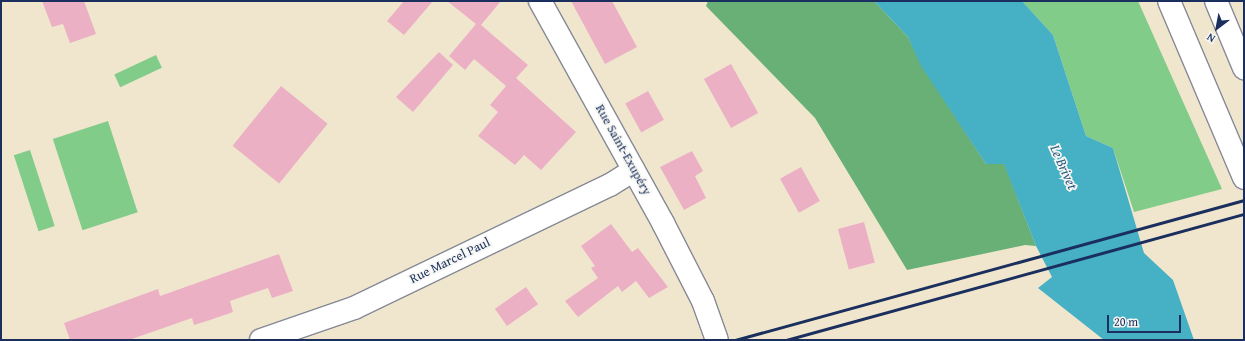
<!DOCTYPE html>
<html>
<head>
<meta charset="utf-8">
<style>
  body { margin:0 }
  #map { position:relative; width:1245px; height:341px; overflow:hidden; background:#f0e6ce; font-family:"Gentium Book Plus",serif }
  div>[style] { position:absolute }
  [style*='--x'] { left:calc(var(--x)*1px); top:calc(var(--y)*1px); width:calc(var(--w)*1px); rotate:calc(var(--a)*1deg) }
  .green>* { inset:0; background:#81cc89; transform-origin:0 0 }
  .forest>* { inset:0; background:#68b075 }
  .water>* { inset:0; background:#46b0c5 }
  .building>* { inset:0; background:#ecb0c5; transform-origin:0 0 }
  .roads { filter:drop-shadow(1px 0 #868a96) drop-shadow(-1px 0 #868a96) drop-shadow(0 1px #868a96) drop-shadow(0 -1px #868a96) }
  .minor>* { height:22px; margin:-11px; padding:0 11px; transform-origin:11px; border-radius:11px; background:#fff }
  .highway>* { height:22px; margin:-11px; padding:0 11px; transform-origin:11px; border-radius:11px; background:#fff }
  .rail>* { height:3px; margin:-1.5px; padding:0 1.5px; transform-origin:1.5px; border-radius:1.5px; background:#1b2f5e }
  span { translate:-50% -50%; white-space:nowrap; text-align:center; line-height:1.15; -webkit-text-stroke:3.5px #f6f6f2; paint-order:stroke }
  .street-label { font-size:13px; color:#1b2f5e }
  .water-label { font-size:14px; color:#2a5c82; font-style:italic }
  .frame { position:absolute; inset:0; border:2px solid #1b2f5e; pointer-events:none }
  .north { position:absolute; left:1197px; top:8px; width:40px; height:40px; -webkit-text-stroke:3px #f6f6f2; paint-order:stroke; rotate:212deg; font-size:11px; font-weight:700; line-height:16px; text-align:center; color:#1b2f5e }
  .north::after { content:''; display:block; margin:auto; width:14px; height:18px; background:#1b2f5e; clip-path:polygon(50% 0,100% 100%,50% 72%,0 100%) }
  .scale { position:absolute; left:1107px; top:315px; width:74px; height:18px; box-sizing:border-box; border:2px solid #1b2f5e; border-top:0; padding-left:5px; font-size:12px; line-height:14px; white-space:nowrap; color:#1b2f5e; -webkit-text-stroke:3px #f6f6f2; paint-order:stroke }
</style>
</head>
<body>
<div id="map">
  <div class="green">
    <i style="clip-path:polygon(1022px 1px,1138px 1px,1222px 189px,1134px 212px,1113px 148px,1086px 136px,1053px 35px)"></i>
    <i style="left:156px;top:55px;width:14px;height:46px;rotate:65deg"></i>
    <i style="left:108px;top:121px;width:96px;height:58px;rotate:72deg"></i>
    <i style="left:30px;top:150px;width:80px;height:17px;rotate:72deg"></i>
  </div>
  <div class="forest">
    <i style="clip-path:polygon(708px 1px,874px 1px,908px 37px,922px 66px,986px 164px,1004px 163px,1036px 246px,1025px 245px,907px 270px,815px 118px,706px 6px)"></i>
  </div>
  <div class="water">
    <i style="clip-path:polygon(874px 1px,1022px 1px,1053px 35px,1086px 136px,1113px 148px,1144px 253px,1173px 280px,1194px 340px,1104px 340px,1038px 288px,1052px 277px,1036px 246px,1004px 164px,986px 164px,921px 66px,908px 37px)"></i>
  </div>
  <div class="building">
    <i style="clip-path:polygon(42px 1px,84px 1px,96px 34px,70px 43px,63px 24px,52px 27px)"></i>
    <i style="clip-path:polygon(404px 1px,433px 1px,404px 35px,387px 21px)"></i>
    <i style="clip-path:polygon(447px 1px,501px 1px,481px 25px,528px 65px,516px 78px,576px 132px,541px 170px,524px 155px,515px 165px,478px 136px,498px 112px,490px 105px,506px 86px,474px 59px,465px 70px,449px 56px,476px 24px)"></i>
    <i style="clip-path:polygon(571px 1px,612px 1px,637px 47px,605px 64px)"></i>
    <i style="clip-path:polygon(439px 52px,453px 65px,413px 112px,396px 97px)"></i>
    <i style="left:731px;top:64px;width:56px;height:31px;rotate:61deg"></i>
    <i style="left:281px;top:86px;width:60px;height:77px;rotate:39deg"></i>
    <i style="left:648px;top:91px;width:33px;height:26px;rotate:61deg"></i>
    <i style="clip-path:polygon(692px 151px,703px 171px,695px 176px,706px 198px,684px 210px,660px 167px)"></i>
    <i style="left:801px;top:167px;width:39px;height:24px;rotate:61deg"></i>
    <i style="left:864px;top:222px;width:42px;height:27px;rotate:75deg"></i>
    <i style="clip-path:polygon(611px 224px,632px 252px,638px 248px,668px 287px,649px 298px,636px 281px,622px 292px,618px 286px,578px 317px,565px 301px,598px 278px,591px 268px,595px 266px,581px 246px)"></i>
    <i style="clip-path:polygon(279px 254px,293px 291px,272px 298px,268px 288px,230px 301px,233px 312px,210px 320px,194px 325px,192px 318px,129px 340px,70px 340px,64px 323px,158px 289px,160px 296px)"></i>
    <i style="left:526px;top:287px;width:21px;height:38px;rotate:55deg"></i>
  </div>
  <div class="roads">
    <div class="minor">
      <i style="--x:540;--y:1;--w:254;--a:61"></i>
      <i style="--x:663;--y:223;--w:88;--a:62.9"></i>
      <i style="--x:703;--y:301;--w:41;--a:70.3"></i>
      <i style="--x:261;--y:340;--w:98;--a:-19"></i>
      <i style="--x:354;--y:308;--w:284;--a:-25.7"></i>
      <i style="--x:610;--y:185;--w:28;--a:-32"></i>
    </div>
    <div class="highway">
      <i style="--x:1169;--y:1;--w:192;--a:67"></i>
      <i style="--x:1216;--y:1;--w:73;--a:67.3"></i>
    </div>
  </div>
  <div class="rail">
    <i style="--x:735;--y:340;--w:528;--a:-15.38"></i>
    <i style="--x:786;--y:340;--w:475;--a:-15.4"></i>
  </div>
  <div class="street-label">
    <span style="left:623px;top:150px;rotate:61deg">Rue Saint-Exupéry</span>
    <span style="left:450px;top:261px;rotate:-26deg">Rue Marcel Paul</span>
  </div>
  <div class="water-label">
    <span style="left:1064px;top:167px;rotate:66deg">Le Brivet</span>
  </div>
  <div class="frame"></div>
  <div class="north">N</div>
  <div class="scale">20 m</div>
</div>
</body>
</html>
